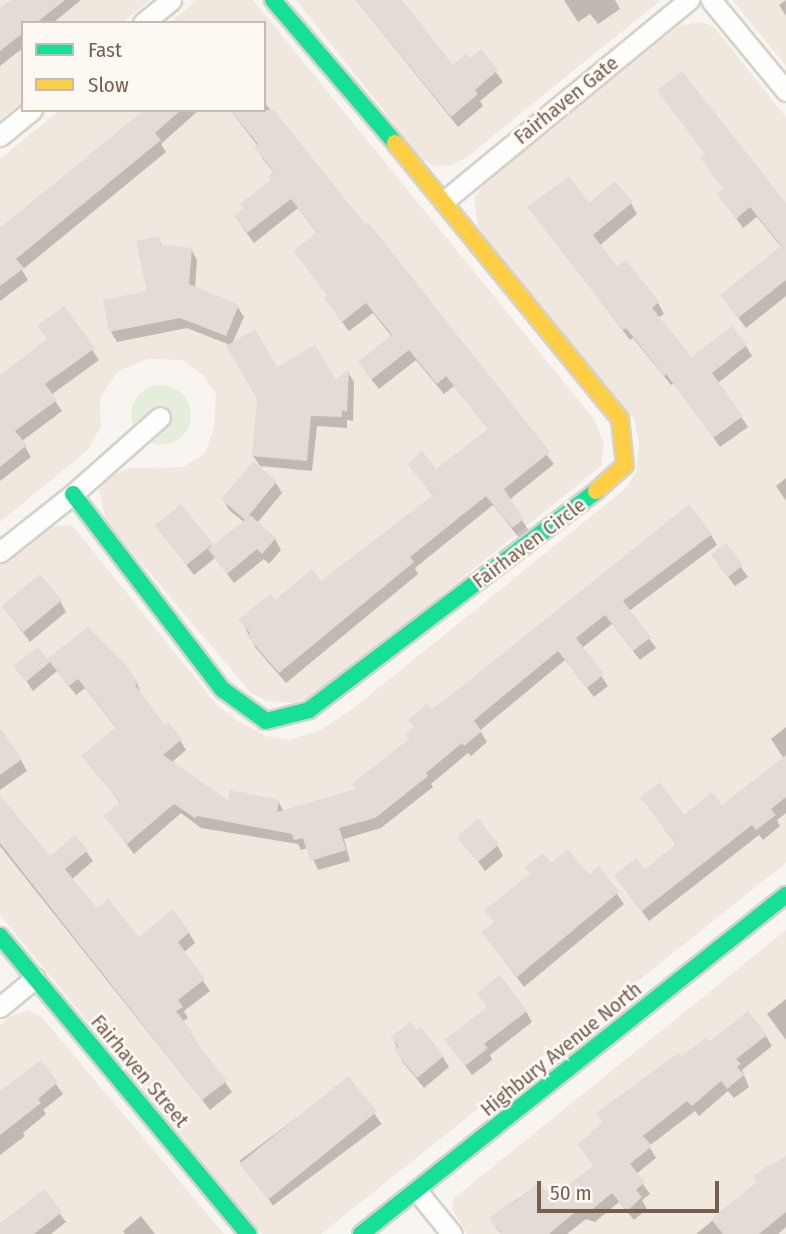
<!DOCTYPE html>
<html>
<head>
<meta charset="utf-8">
<style>
  body { margin:0 }
  #map { position:relative; width:786px; height:1234px; overflow:hidden; background:#f8f5f0; font-family:"Fira Sans Condensed",sans-serif }
  div>[style] { position:absolute }
  [style*='--x'] { left:calc(var(--x)*1px); top:calc(var(--y)*1px); width:calc(var(--w)*1px); rotate:calc(var(--a)*1deg) }
  .residential>* { inset:0; background:#f0e8de }
  .green>* { inset:0; background:#e5eedc }
  .round { border-radius:50% }
  .shadow>* { inset:0; background:#0003; transform-origin:0 0 }
  .building>* { inset:0; background:#e3dbd5; transform-origin:0 0 }
  .roads { filter:drop-shadow(2px 0 #d6d1cb) drop-shadow(-2px 0 #d6d1cb) drop-shadow(0 2px #d6d1cb) drop-shadow(0 -2px #d6d1cb) }
  .street>* { height:19px; margin:-9.5px; padding:0 9.5px; transform-origin:9.5px; border-radius:9.5px; background:#fefefd }
  .fast>* { height:16px; margin:-8px; padding:0 8px; transform-origin:8px; border-radius:8px; background:#16e098 }
  .slow>* { height:16px; margin:-8px; padding:0 8px; transform-origin:8px; border-radius:8px; background:#ffcf43 }
  span { translate:-50% -50%; white-space:nowrap; text-align:center; line-height:1.15; -webkit-text-stroke:5px #fefaf3; paint-order:stroke }
  .street-label { font-size:21px; color:#775f50 }
  .legend { position:absolute; left:21px; top:21px; width:245px; height:91px; box-sizing:border-box; background:#fefaf3; border:2px solid #c8bcb2; margin:0; padding:9px 12px; list-style:none; font-size:21px; color:#775f50 }
  .legend li { display:flex; align-items:center; gap:14px; height:35px }
  .legend b { width:35px; border:2px solid #c8bcb2 }
  .scale { position:absolute; left:537px; top:1181px; width:182px; height:32px; box-sizing:border-box; border:4px solid #775f50; border-top:0; padding-left:9px; font-size:21px; line-height:24px; white-space:nowrap; color:#775f50; -webkit-text-stroke:5px #fefaf3; paint-order:stroke }
</style>
</head>
<body>
<div id="map">
  <div class="residential">
    <i style="clip-path:polygon(0 0,151px 0,122px 23px,23px 23px,23px 102px,0 120px)"></i>
    <i style="clip-path:polygon(197px 0,253px 0,594px 419px,604px 444px,601px 466px,319px 694px,294px 703px,266px 701px,250px 692px,106px 521px,99px 490px,110px 475px,131px 468px,183px 467px,205px 453px,214px 427px,216px 394px,204px 376px,183px 360px,148px 359px,117px 372px,100px 398px,101px 426px,88px 450px,0 522px,0 159px,60px 110px,264px 110px,264px 23px,169px 23px)"></i>
    <i style="clip-path:polygon(296px 0,661px 0,467px 157px,451px 166px,434px 166px,423px 160px)"></i>
    <i style="clip-path:polygon(732px 0,786px 0,786px 66px)"></i>
    <i style="clip-path:polygon(701px 22px,714px 27px,786px 117px,786px 863px,321px 1234px,262px 1234px,0 915px,0 564px,40px 532px,54px 526px,72px 525px,217px 705px,238px 721px,266px 736px,290px 740px,322px 729px,351px 710px,626px 488px,636px 472px,639px 443px,634px 419px,478px 227px,474px 197px,489px 178px,680px 25px)"></i>
    <i style="clip-path:polygon(786px 930px,786px 1234px,467px 1234px,452px 1209px,454px 1198px)"></i>
    <i style="clip-path:polygon(27px 1010px,41px 1016px,224px 1234px,0 1234px,0 1025px,11px 1016px)"></i>
  </div>
  <div class="green">
    <i class="round" style="left:131px;top:385px;width:60px;height:60px"></i>
  </div>
  <div class="shadow">
    <i style="clip-path:polygon(13px 0,81px 0,53px 23px,23px 23px,23px 48px,0 66px,0 10px)"></i>
    <i style="clip-path:polygon(356px 0,398px 0,453px 67px,471px 60px,481px 52px,503px 82px,480px 101px,483px 106px,458px 127px)"></i>
    <i style="clip-path:polygon(564px 0,615px 0,620px 9px,598px 24px,590px 14px,578px 22px)"></i>
    <i style="clip-path:polygon(786px 0,786px 16px,779px 5px)"></i>
    <i style="clip-path:polygon(264px 102px,554px 464px,509px 500px,529px 531px,519px 538px,493px 505px,415px 568px,418px 574px,286px 683px,255px 647px,241px 620px,321px 583px,434px 497px,409px 464px,436px 471px,489px 430px,454px 386px,444px 394px,416px 360px,379px 389px,366px 373px,392px 337px,373px 313px,349px 331px,336px 314px,330px 298px,295px 252px,318px 234px,298px 208px,254px 243px,242px 227px,236px 217px,272px 181px,275px 174px,262px 158px,256px 147px,258px 146px,230px 110px,264px 110px)"></i>
    <i style="clip-path:polygon(146px 110px,199px 110px,161px 144px,166px 152px,22px 270px,28px 280px,0 301px,0 230px)"></i>
    <i style="clip-path:polygon(719px 195px,786px 205px,786px 296px,746px 328px,722px 296px,782px 248px,757px 217px,743px 228px)"></i>
    <i style="clip-path:polygon(631px 203px,637px 214px,599px 246px,618px 269px,658px 303px,664px 314px,658px 318px,692px 360px,746px 346px,752px 356px,718px 383px,748px 427px,720px 447px,674px 383px,671px 385px,633px 338px,630px 340px,530px 208px)"></i>
    <i style="clip-path:polygon(158px 238px,163px 247px,191px 249px,197px 260px,195px 288px,237px 306px,244px 317px,232px 344px,277px 370px,335px 382px,348px 372px,354px 382px,353px 421px,347px 420px,347px 428px,317px 426px,312px 471px,260px 466px,253px 456px,259px 399px,230px 345px,187px 328px,117px 342px,111px 332px,149px 292px)"></i>
    <i style="clip-path:polygon(64px 309px,99px 360px,51px 395px,62px 411px,22px 441px,31px 457px,0 481px,0 377px,48px 341px)"></i>
    <i style="clip-path:polygon(253px 463px,276px 483px,282px 493px,257px 523px,275px 539px,281px 550px,269px 564px,264px 559px,234px 583px,215px 558px,194px 575px,157px 526px,183px 509px,213px 548px,244px 522px,229px 510px,223px 499px)"></i>
    <i style="clip-path:polygon(786px 478px,786px 501px,776px 486px)"></i>
    <i style="clip-path:polygon(711px 535px,717px 545px,629px 611px,656px 648px,640px 660px,612px 624px,582px 648px,608px 686px,594px 697px,565px 660px,483px 728px,480px 731px,487px 742px,471px 756px,468px 753px,431px 784px,433px 787px,381px 828px,344px 839px,350px 861px,318px 870px,308px 848px,301px 850px,298px 844px,201px 828px,181px 813px,134px 854px,105px 816px,120px 803px,84px 756px,117px 729px,85px 688px,76px 695px,57px 671px,33px 691px,16px 666px,47px 661px,137px 683px,141px 695px,165px 727px,180px 740px,186px 750px,171px 763px,229px 803px,278px 801px,284px 812px,358px 791px,411px 740px,432px 712px)"></i>
    <i style="clip-path:polygon(725px 545px,748px 577px,735px 586px,719px 565px)"></i>
    <i style="clip-path:polygon(60px 601px,66px 612px,30px 642px,3px 606px)"></i>
    <i style="clip-path:polygon(786px 727px,786px 813px,777px 820px,780px 826px,763px 840px,759px 835px,649px 921px,616px 877px,645px 872px,677px 846px,649px 808px,684px 817px,722px 807px,784px 759px,771px 739px)"></i>
    <i style="clip-path:polygon(0 743px,21px 760px,27px 771px,0 790px)"></i>
    <i style="clip-path:polygon(0 798px,50px 859px,86px 851px,93px 861px,71px 880px,97px 910px,139px 939px,189px 933px,195px 943px,183px 953px,210px 991px,184px 1011px,188px 1018px,182px 1022px,232px 1092px,210px 1110px,0 846px)"></i>
    <i style="clip-path:polygon(459px 836px,497px 845px,503px 856px,485px 871px)"></i>
    <i style="clip-path:polygon(551px 865px,589px 877px,599px 869px,624px 904px,524px 987px,483px 933px,495px 923px,487px 911px,531px 875px)"></i>
    <i style="clip-path:polygon(786px 999px,786px 1040px,767px 1014px)"></i>
    <i style="clip-path:polygon(526px 1011px,532px 1022px,490px 1055px,492px 1060px,472px 1075px,447px 1041px)"></i>
    <i style="clip-path:polygon(766px 1036px,772px 1046px,742px 1070px,749px 1087px,734px 1098px,728px 1091px,699px 1116px,695px 1111px,649px 1146px,656px 1158px,636px 1174px,650px 1194px,642px 1200px,647px 1209px,634px 1220px,619px 1202px,595px 1222px,586px 1219px,567px 1234px,502px 1234px,497px 1229px,491px 1218px,538px 1184px,552px 1201px,595px 1167px,579px 1145px,681px 1060px,710px 1043px)"></i>
    <i style="clip-path:polygon(393px 1038px,443px 1057px,449px 1067px,424px 1088px,402px 1061px)"></i>
    <i style="clip-path:polygon(40px 1062px,63px 1094px,43px 1110px,46px 1114px,23px 1133px,25px 1136px,0 1155px,0 1094px)"></i>
    <i style="left:348px;top:1079px;width:56px;height:136px;rotate:53deg"></i>
    <i style="clip-path:polygon(786px 1162px,786px 1227px,778px 1234px,696px 1234px,759px 1183px,755px 1176px,767px 1167px,770px 1170px)"></i>
    <i style="clip-path:polygon(44px 1191px,66px 1222px,51px 1234px,0 1234px,0 1224px)"></i>
    <i style="clip-path:polygon(141px 1216px,155px 1234px,125px 1234px,123px 1231px)"></i>
  </div>
  <div class="building">
    <i style="clip-path:polygon(11px 0,65px 0,36px 23px,23px 23px,23px 33px,0 51px,0 8px)"></i>
    <i style="clip-path:polygon(356px 0,402px 0,453px 65px,467px 53px,471px 58px,481px 49px,498px 70px,475px 90px,478px 94px,451px 117px)"></i>
    <i style="clip-path:polygon(682px 71px,786px 203px,786px 280px,738px 318px,720px 295px,781px 246px,750px 207px,736px 219px,717px 194px,723px 189px,700px 157px,705px 154px,657px 90px)"></i>
    <i style="clip-path:polygon(144px 110px,181px 110px,155px 133px,161px 140px,16px 259px,24px 268px,0 286px,0 228px)"></i>
    <i style="clip-path:polygon(230px 110px,274px 110px,365px 224px,368px 222px,550px 452px,504px 489px,524px 519px,512px 528px,486px 496px,410px 557px,414px 562px,279px 673px,247px 636px,250px 633px,238px 620px,270px 594px,275px 600px,312px 569px,321px 581px,433px 495px,407px 464px,422px 451px,436px 469px,488px 429px,446px 376px,437px 384px,409px 350px,371px 380px,358px 362px,392px 335px,366px 303px,342px 322px,324px 298px,328px 295px,293px 251px,317px 232px,291px 199px,247px 233px,234px 216px,244px 209px,240px 204px,271px 180px,268px 177px,274px 172px,254px 147px,258px 144px)"></i>
    <i style="clip-path:polygon(569px 176px,589px 203px,615px 181px,633px 202px,593px 235px,618px 267px,626px 260px,659px 302px,652px 308px,692px 357px,732px 326px,747px 345px,712px 373px,743px 416px,713px 438px,666px 374px,664px 376px,626px 328px,623px 330px,527px 207px)"></i>
    <i style="clip-path:polygon(159px 236px,161px 245px,192px 248px,189px 284px,239px 305px,226px 336px,180px 318px,109px 332px,103px 300px,147px 291px,136px 241px)"></i>
    <i style="clip-path:polygon(64px 306px,95px 348px,45px 384px,57px 400px,15px 431px,27px 445px,0 467px,0 375px,47px 339px,37px 326px)"></i>
    <i style="clip-path:polygon(255px 329px,277px 367px,315px 345px,336px 380px,349px 369px,347px 412px,342px 410px,342px 417px,311px 416px,307px 461px,252px 456px,257px 399px,226px 346px)"></i>
    <i style="clip-path:polygon(253px 461px,277px 481px,246px 519px,250px 515px,276px 538px,262px 554px,257px 549px,227px 574px,208px 549px,245px 520px,221px 499px)"></i>
    <i style="left:181px;top:504px;width:51px;height:34px;rotate:51deg"></i>
    <i style="clip-path:polygon(689px 504px,712px 534px,623px 601px,651px 637px,633px 651px,605px 615px,576px 638px,604px 674px,587px 688px,558px 651px,478px 717px,474px 721px,482px 731px,464px 746px,462px 743px,426px 773px,428px 776px,375px 818px,339px 828px,346px 850px,310px 861px,303px 838px,294px 840px,292px 834px,197px 816px,195px 818px,174px 804px,127px 844px,103px 816px,120px 802px,81px 756px,116px 727px,78px 679px,69px 686px,50px 662px,26px 682px,13px 666px,38px 647px,47px 659px,88px 627px,124px 663px,138px 682px,135px 685px,165px 725px,168px 722px,182px 739px,163px 755px,228px 800px,230px 790px,279px 800px,277px 812px,356px 789px,352px 784px,409px 739px,405px 735px,414px 727px,408px 720px,427px 704px,432px 709px,456px 691px)"></i>
    <i style="left:726px;top:543px;width:28px;height:19px;rotate:52deg"></i>
    <i style="left:40px;top:574px;width:34px;height:50px;rotate:50deg"></i>
    <i style="clip-path:polygon(0 728px,22px 759px,0 775px)"></i>
    <i style="clip-path:polygon(786px 755px,786px 797px,771px 809px,776px 815px,756px 830px,752px 825px,642px 911px,614px 876px,636px 858px,645px 869px,676px 844px,640px 797px,660px 782px,684px 815px,712px 792px,722px 805px)"></i>
    <i style="clip-path:polygon(0 795px,50px 856px,75px 835px,88px 850px,65px 869px,97px 908px,108px 899px,139px 937px,172px 909px,190px 932px,178px 942px,205px 979px,178px 1000px,183px 1007px,176px 1011px,192px 1032px,190px 1034px,227px 1081px,202px 1100px,0 843px)"></i>
    <i style="left:478px;top:819px;width:33px;height:28px;rotate:50deg"></i>
    <i style="clip-path:polygon(568px 849px,589px 875px,599px 866px,619px 892px,517px 977px,481px 932px,494px 922px,484px 910px,530px 874px,525px 867px,543px 853px,551px 863px)"></i>
    <i style="clip-path:polygon(500px 975px,527px 1011px,484px 1044px,488px 1048px,465px 1066px,444px 1040px,487px 1007px,477px 993px)"></i>
    <i style="clip-path:polygon(748px 1011px,767px 1035px,736px 1059px,741px 1064px,737px 1067px,744px 1075px,727px 1089px,721px 1081px,692px 1106px,687px 1101px,643px 1136px,652px 1146px,630px 1164px,645px 1182px,636px 1190px,642px 1197px,627px 1211px,612px 1193px,589px 1212px,579px 1209px,549px 1234px,502px 1234px,489px 1218px,511px 1201px,513px 1203px,539px 1182px,552px 1198px,594px 1165px,577px 1145px,603px 1122px,596px 1113px,678px 1053px,681px 1057px,707px 1037px,710px 1041px)"></i>
    <i style="clip-path:polygon(410px 1022px,417px 1030px,421px 1027px,444px 1056px,417px 1078px,394px 1050px,398px 1046px,391px 1037px)"></i>
    <i style="clip-path:polygon(41px 1060px,58px 1082px,38px 1099px,41px 1103px,0 1135px,0 1091px)"></i>
    <i style="left:348px;top:1076px;width:46px;height:140px;rotate:51deg"></i>
    <i style="clip-path:polygon(786px 1156px,786px 1212px,759px 1234px,723px 1234px,711px 1219px,757px 1182px,753px 1176px)"></i>
    <i style="clip-path:polygon(44px 1189px,62px 1212px,34px 1234px,0 1234px,0 1224px)"></i>
  </div>
  <div class="roads">
    <div class="street">
      <i style="--x:711;--y:0;--w:118;--a:50.5"></i>
      <i style="--x:143;--y:23;--w:36;--a:-39"></i>
      <i style="--x:0;--y:136;--w:41;--a:-39.1"></i>
      <i style="--x:444;--y:201;--w:317;--a:-39.4"></i>
      <i style="--x:0;--y:552;--w:93;--a:-38.5"></i>
      <i style="--x:73;--y:494;--w:116;--a:-41.5"></i>
      <i style="--x:0;--y:1007;--w:45;--a:-39.6"></i>
      <i style="--x:417;--y:1191;--w:55;--a:50.9"></i>
    </div>
    <div class="fast">
      <i style="--x:273;--y:0;--w:188;--a:49.5"></i>
      <i style="--x:73;--y:494;--w:245;--a:52.6"></i>
      <i style="--x:222;--y:689;--w:54;--a:36"></i>
      <i style="--x:266;--y:721;--w:44;--a:-14.3"></i>
      <i style="--x:309;--y:710;--w:361;--a:-37.3"></i>
      <i style="--x:0;--y:936;--w:388;--a:50.2"></i>
      <i style="--x:361;--y:1234;--w:544;--a:-38.58"></i>
    </div>
    <div class="slow">
      <i style="--x:395;--y:143;--w:356;--a:50.8"></i>
      <i style="--x:620;--y:419;--w:46;--a:83.8"></i>
      <i style="--x:625;--y:465;--w:39;--a:138"></i>
    </div>
  </div>
  <div class="street-label">
    <span style="left:566px;top:100px;rotate:-39deg">Fairhaven Gate</span>
    <span style="left:529px;top:543px;rotate:-37deg">Fairhaven Circle</span>
    <span style="left:561px;top:1049px;rotate:-39deg">Highbury Avenue North</span>
    <span style="left:140px;top:1071px;rotate:50deg">Fairhaven Street</span>
  </div>
  <ul class="legend">
  <li><b style="height:9px;background:#16e098"></b>Fast</li>
  <li><b style="height:9px;background:#ffcf43"></b>Slow</li>
  </ul>
  <div class="scale">50 m</div>
</div>
</body>
</html>
